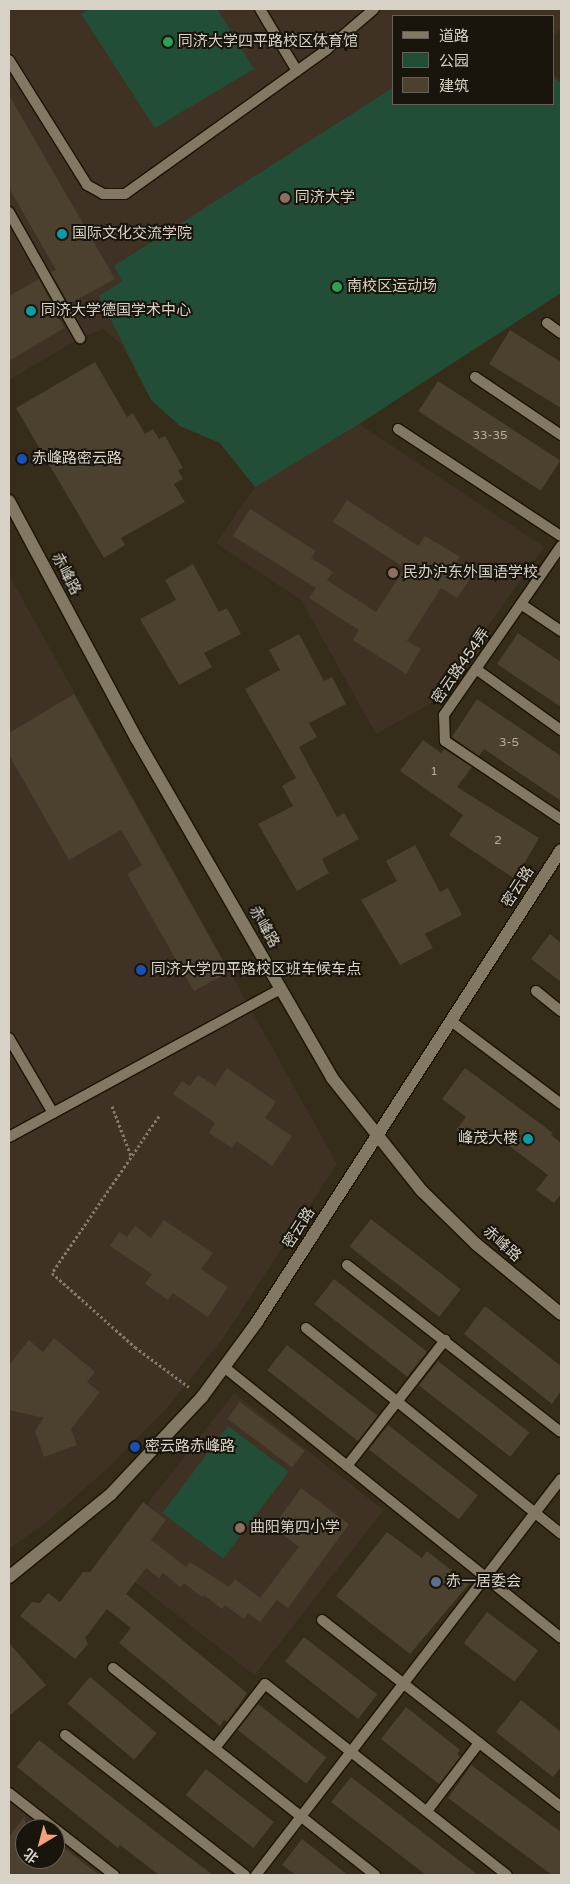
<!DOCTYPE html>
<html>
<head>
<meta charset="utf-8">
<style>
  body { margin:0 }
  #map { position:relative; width:570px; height:1884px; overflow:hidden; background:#352c19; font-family:"Varela Round","Noto Sans SC",sans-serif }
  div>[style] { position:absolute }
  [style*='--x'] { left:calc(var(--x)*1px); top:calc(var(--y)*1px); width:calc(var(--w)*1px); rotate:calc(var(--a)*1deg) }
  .education>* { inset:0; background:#3f3224; transform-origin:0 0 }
  .green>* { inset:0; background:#224e37; transform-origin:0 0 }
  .building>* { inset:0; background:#4b412e; transform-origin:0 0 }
  .path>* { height:3px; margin-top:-1.5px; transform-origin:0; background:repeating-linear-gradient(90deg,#837c6c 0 2.5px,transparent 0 5px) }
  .roads { filter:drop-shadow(1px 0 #1d1403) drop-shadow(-1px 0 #1d1403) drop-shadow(0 1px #1d1403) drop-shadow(0 -1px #1d1403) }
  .lane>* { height:10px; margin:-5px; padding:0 5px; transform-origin:5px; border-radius:5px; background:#837863 }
  .secondary>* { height:12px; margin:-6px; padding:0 6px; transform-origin:6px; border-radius:6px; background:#837863 }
  .dots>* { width:14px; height:14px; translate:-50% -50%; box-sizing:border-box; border:2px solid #19150c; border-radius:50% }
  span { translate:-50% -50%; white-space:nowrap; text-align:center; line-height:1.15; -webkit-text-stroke:4px #19150c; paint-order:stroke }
  .number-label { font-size:12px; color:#b5aea0 }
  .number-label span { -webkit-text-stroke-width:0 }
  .poi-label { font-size:15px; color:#d8d2c6 }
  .left { translate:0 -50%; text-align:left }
  .right { translate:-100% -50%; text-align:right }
  .street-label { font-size:15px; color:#d8d2c6 }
  .frame { position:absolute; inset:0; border:10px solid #d8d2c6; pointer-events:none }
  .legend { position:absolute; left:392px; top:15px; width:162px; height:90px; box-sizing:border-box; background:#19150c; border:1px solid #656156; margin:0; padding:6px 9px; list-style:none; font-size:15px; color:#d8d2c6 }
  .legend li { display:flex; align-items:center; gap:10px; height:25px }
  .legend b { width:25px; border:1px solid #656156 }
  .north { position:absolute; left:15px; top:1819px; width:50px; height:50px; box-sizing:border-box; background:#19150c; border:1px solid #656156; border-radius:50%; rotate:217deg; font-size:14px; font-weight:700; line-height:20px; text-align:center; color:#d8d2c6 }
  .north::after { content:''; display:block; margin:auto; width:18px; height:22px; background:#f1a17d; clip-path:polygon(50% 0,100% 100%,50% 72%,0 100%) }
</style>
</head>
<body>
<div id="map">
  <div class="education">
    <i style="clip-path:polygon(9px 9px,561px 9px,561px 29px,554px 36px,554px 16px,394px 16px,394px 104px,554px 104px,554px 74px,561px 80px,561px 293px,359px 424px,544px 547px,435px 701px,376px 734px,301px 600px,216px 543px,255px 487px,220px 443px,180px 426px,151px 400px,122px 345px,103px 329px,80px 338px,9px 380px)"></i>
    <i style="clip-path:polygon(9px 575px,337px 1164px,224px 1337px,168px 1407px,108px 1468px,48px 1521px,9px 1549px)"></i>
    <i style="left:234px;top:1393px;width:190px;height:210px;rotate:38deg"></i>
    <i style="clip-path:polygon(9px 1801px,44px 1829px,25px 1829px,25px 1859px,55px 1859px,55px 1838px,102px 1875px,9px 1875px)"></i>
  </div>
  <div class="green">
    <i style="clip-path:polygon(90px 9px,217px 9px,254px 69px,155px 128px,81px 14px)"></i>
    <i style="clip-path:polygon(554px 78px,561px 83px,561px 293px,359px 424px,255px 487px,220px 443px,180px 426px,151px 400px,99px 296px,122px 281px,114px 266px,394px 87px,394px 104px,554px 104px)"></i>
    <i style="left:228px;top:1426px;width:76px;height:109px;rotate:37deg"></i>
  </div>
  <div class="building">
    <i style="clip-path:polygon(9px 95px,115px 279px,69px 304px,51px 272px,56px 270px,9px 188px)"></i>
    <i style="clip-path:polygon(39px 279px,64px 328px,9px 361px,9px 296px)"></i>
    <i style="clip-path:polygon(510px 330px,561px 362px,561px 408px,489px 364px)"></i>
    <i style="clip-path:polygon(95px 362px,127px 417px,133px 413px,145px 434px,153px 429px,159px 439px,165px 436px,183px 468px,178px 470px,183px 479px,174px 484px,185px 502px,121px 538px,125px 545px,104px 558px,16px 408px)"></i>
    <i style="left:438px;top:381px;width:146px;height:36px;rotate:33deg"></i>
    <i style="clip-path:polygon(347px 500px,418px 546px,425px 536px,460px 557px,453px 568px,470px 579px,457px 598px,441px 588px,407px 641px,421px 649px,406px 674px,353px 640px,359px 630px,309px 598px,316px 588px,233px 536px,250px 509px,316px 551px,311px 558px,333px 572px,327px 580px,376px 612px,405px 568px,333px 522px)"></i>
    <i style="clip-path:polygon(193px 564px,219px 612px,227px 608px,241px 634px,204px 653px,212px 667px,179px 685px,140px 619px,176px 600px,165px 580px)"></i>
    <i style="clip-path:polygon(518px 633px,561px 662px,561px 707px,497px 664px)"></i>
    <i style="clip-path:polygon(299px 634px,324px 681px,332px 677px,346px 704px,309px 723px,317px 737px,299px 747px,337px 817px,344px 813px,359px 839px,322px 859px,329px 873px,297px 891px,258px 824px,293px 806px,282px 786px,296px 778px,245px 689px,280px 670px,269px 650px)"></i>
    <i style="clip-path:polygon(74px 694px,229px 972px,194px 991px,127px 874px,142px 865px,121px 830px,69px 860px,9px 755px,9px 733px)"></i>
    <i style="clip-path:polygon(477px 699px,561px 756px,561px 801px,484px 749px,479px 756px,452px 737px)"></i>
    <i style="clip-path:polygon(423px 740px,441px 753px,444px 749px,472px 767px,457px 787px,539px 838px,515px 879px,449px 835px,463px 815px,400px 771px)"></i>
    <i style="clip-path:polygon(415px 845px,440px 892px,448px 888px,462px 915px,425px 934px,433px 948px,400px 965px,361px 900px,397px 881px,386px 861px)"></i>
    <i style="clip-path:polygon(550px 934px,561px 943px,561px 982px,531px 959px)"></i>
    <i style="clip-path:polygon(227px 1068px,276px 1102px,265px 1118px,292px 1136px,272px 1166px,237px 1141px,232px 1148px,209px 1133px,215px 1123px,173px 1094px,182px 1081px,190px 1086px,198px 1075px,215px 1086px)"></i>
    <i style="clip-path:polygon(465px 1068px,553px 1133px,551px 1135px,561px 1143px,561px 1194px,554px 1203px,536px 1190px,548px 1175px,488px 1130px,476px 1145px,456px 1130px,466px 1117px,442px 1099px)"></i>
    <i style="left:371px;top:1219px;width:114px;height:35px;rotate:38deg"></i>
    <i style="clip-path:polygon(164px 1220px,213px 1253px,201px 1269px,228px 1287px,208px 1317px,173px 1293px,168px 1300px,145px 1284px,152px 1274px,110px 1246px,119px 1232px,127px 1237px,135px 1226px,151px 1238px)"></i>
    <i style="left:334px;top:1279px;width:118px;height:32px;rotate:38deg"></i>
    <i style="clip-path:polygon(485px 1306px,561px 1366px,561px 1391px,552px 1404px,464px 1334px)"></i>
    <i style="clip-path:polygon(54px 1338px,95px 1372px,87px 1382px,100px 1392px,71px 1429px,77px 1445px,44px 1457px,35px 1431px,44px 1418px,9px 1410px,9px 1365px,29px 1340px,43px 1352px)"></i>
    <i style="left:287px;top:1345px;width:115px;height:32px;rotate:38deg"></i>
    <i style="left:438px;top:1361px;width:116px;height:31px;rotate:38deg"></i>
    <i style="left:240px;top:1402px;width:81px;height:21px;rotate:37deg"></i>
    <i style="left:388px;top:1425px;width:114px;height:31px;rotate:38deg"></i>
    <i style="clip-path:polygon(301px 1488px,349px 1524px,288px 1608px,277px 1600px,260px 1622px,248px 1613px,244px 1619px,225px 1605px,222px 1609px,204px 1595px,202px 1597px,184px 1583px,180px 1587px,163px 1573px,159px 1578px,146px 1568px,126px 1594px,247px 1693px,227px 1722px,224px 1720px,220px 1726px,119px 1643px,131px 1628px,107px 1609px,85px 1638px,88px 1644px,75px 1659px,20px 1616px,32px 1602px,40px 1603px,48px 1593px,60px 1602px,83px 1572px,90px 1572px,143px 1502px,166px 1520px,151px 1540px,186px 1567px,190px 1562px,229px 1587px,235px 1579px,260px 1598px,299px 1547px,273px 1527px)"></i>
    <i style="clip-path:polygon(387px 1532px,422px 1558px,427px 1551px,469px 1584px,410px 1654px,336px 1596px)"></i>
    <i style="left:487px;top:1612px;width:64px;height:39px;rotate:37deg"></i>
    <i style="left:304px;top:1637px;width:93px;height:31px;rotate:38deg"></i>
    <i style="clip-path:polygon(9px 1643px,46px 1685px,9px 1716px)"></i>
    <i style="left:90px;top:1677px;width:87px;height:35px;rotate:40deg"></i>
    <i style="clip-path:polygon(521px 1700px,561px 1732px,561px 1767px,553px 1777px,496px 1732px)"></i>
    <i style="left:258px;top:1704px;width:87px;height:33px;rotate:38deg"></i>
    <i style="clip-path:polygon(406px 1707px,460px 1750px,457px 1754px,460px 1757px,439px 1784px,381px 1739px)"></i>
    <i style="clip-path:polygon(39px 1740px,156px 1832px,213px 1875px,159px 1875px,120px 1845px,118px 1848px,17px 1767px)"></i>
    <i style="clip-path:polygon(471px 1765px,561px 1832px,561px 1875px,552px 1875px,448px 1798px)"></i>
    <i style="left:206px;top:1769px;width:86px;height:33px;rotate:38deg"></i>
    <i style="clip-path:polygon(351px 1777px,478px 1875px,426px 1875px,331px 1802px)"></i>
    <i style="clip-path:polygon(25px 1816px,25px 1859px,55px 1859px,55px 1841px,99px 1875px,9px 1875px,9px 1837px)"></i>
    <i style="clip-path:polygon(302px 1839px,348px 1875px,296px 1875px,282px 1865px)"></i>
  </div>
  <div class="path">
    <i style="--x:112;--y:1106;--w:53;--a:69.2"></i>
    <i style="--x:159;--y:1116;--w:190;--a:124.3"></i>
    <i style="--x:52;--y:1273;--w:111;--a:41.7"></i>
    <i style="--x:135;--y:1347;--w:67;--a:36.5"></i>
  </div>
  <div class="roads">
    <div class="lane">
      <i style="--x:260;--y:9;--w:72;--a:59.2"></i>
      <i style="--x:9;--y:60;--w:147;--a:58"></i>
      <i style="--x:87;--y:185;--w:18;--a:29"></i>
      <i style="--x:103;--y:194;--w:22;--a:0"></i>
      <i style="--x:125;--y:194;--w:247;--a:-35.6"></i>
      <i style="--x:326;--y:50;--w:63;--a:-40.5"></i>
      <i style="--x:9;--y:212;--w:145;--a:60.6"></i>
      <i style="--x:547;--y:323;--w:17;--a:36"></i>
      <i style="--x:475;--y:377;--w:104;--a:34"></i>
      <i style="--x:398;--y:429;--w:195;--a:33.3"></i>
      <i style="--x:561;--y:546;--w:206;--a:124.7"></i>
      <i style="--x:444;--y:715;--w:26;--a:88"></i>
      <i style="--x:445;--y:741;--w:140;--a:33.9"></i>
      <i style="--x:521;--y:604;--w:48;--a:34"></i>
      <i style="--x:476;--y:669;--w:105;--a:35.7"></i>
      <i style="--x:536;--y:991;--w:32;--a:39"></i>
      <i style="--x:451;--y:1021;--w:138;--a:37"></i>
      <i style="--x:9;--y:1038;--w:87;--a:59.6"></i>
      <i style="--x:9;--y:1137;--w:310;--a:-28.6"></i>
      <i style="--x:347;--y:1265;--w:271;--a:38"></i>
      <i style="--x:306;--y:1328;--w:328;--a:38.9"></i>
      <i style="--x:224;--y:1367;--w:432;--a:38.8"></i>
      <i style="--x:347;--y:1466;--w:160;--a:-52.1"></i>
      <i style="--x:322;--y:1620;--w:303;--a:38"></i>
      <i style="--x:113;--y:1668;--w:334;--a:38.3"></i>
      <i style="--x:65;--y:1735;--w:228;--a:37.9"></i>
      <i style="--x:215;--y:1748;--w:81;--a:-52"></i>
      <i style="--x:265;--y:1684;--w:308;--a:38.3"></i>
      <i style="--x:9;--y:1793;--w:58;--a:38"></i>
      <i style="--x:427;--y:1811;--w:86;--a:-52.6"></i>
      <i style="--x:55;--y:1829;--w:75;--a:37.9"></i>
      <i style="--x:256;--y:1875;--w:500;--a:-52.4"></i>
    </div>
    <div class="secondary">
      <i style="--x:9;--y:501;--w:269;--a:61.8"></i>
      <i style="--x:136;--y:738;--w:392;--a:60"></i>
      <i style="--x:332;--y:1078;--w:144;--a:51.5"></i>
      <i style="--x:422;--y:1191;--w:76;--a:44.5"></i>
      <i style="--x:476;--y:1244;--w:110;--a:39.5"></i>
      <i style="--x:9;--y:1577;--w:132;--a:-39.1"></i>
      <i style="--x:111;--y:1494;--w:133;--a:-46.8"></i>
      <i style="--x:202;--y:1397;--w:93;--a:-53.7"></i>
      <i style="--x:257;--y:1322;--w:561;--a:-57.22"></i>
    </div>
  </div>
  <div class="dots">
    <i style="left:168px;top:42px;background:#2e9e5b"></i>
    <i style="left:285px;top:198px;background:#8d6e63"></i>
    <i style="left:62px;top:234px;background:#0f9aa8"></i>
    <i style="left:337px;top:287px;background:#2e9e5b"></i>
    <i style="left:31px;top:311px;background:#0f9aa8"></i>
    <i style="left:22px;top:459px;background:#1a4fb4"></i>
    <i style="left:393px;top:573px;background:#8d6e63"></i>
    <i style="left:141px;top:970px;background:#1a4fb4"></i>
    <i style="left:528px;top:1139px;background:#0f9aa8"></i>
    <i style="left:135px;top:1447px;background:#1a4fb4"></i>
    <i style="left:240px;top:1528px;background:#8d6e63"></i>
    <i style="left:436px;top:1582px;background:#5c6f8a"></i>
  </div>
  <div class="number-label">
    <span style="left:490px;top:436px">33-35</span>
    <span style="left:509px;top:743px">3-5</span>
    <span style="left:434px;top:772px">1</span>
    <span style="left:498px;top:841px">2</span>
  </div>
  <div class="poi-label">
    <span class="left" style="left:178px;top:42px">同济大学四平路校区体育馆</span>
    <span class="left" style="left:295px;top:198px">同济大学</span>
    <span class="left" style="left:72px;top:234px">国际文化交流学院</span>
    <span class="left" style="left:347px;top:287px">南校区运动场</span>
    <span class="left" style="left:41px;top:311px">同济大学德国学术中心</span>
    <span class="left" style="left:32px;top:459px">赤峰路密云路</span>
    <span class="left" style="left:403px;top:573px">民办沪东外国语学校</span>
    <span class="left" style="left:151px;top:970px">同济大学四平路校区班车候车点</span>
    <span class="right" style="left:518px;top:1139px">峰茂大楼</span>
    <span class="left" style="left:145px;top:1447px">密云路赤峰路</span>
    <span class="left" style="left:250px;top:1528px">曲阳第四小学</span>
    <span class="left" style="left:446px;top:1582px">赤一居委会</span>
  </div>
  <div class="street-label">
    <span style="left:66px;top:574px;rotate:62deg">赤峰路</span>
    <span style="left:461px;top:666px;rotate:-55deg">密云路454弄</span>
    <span style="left:518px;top:887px;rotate:-57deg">密云路</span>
    <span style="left:264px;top:927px;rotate:60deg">赤峰路</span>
    <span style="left:299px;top:1228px;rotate:-57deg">密云路</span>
    <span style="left:502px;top:1244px;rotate:41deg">赤峰路</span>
  </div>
  <div class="frame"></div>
  <ul class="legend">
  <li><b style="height:6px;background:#837863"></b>道路</li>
  <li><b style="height:14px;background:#224e37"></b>公园</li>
  <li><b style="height:14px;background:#4b412e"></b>建筑</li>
  </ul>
  <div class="north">北</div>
</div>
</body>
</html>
